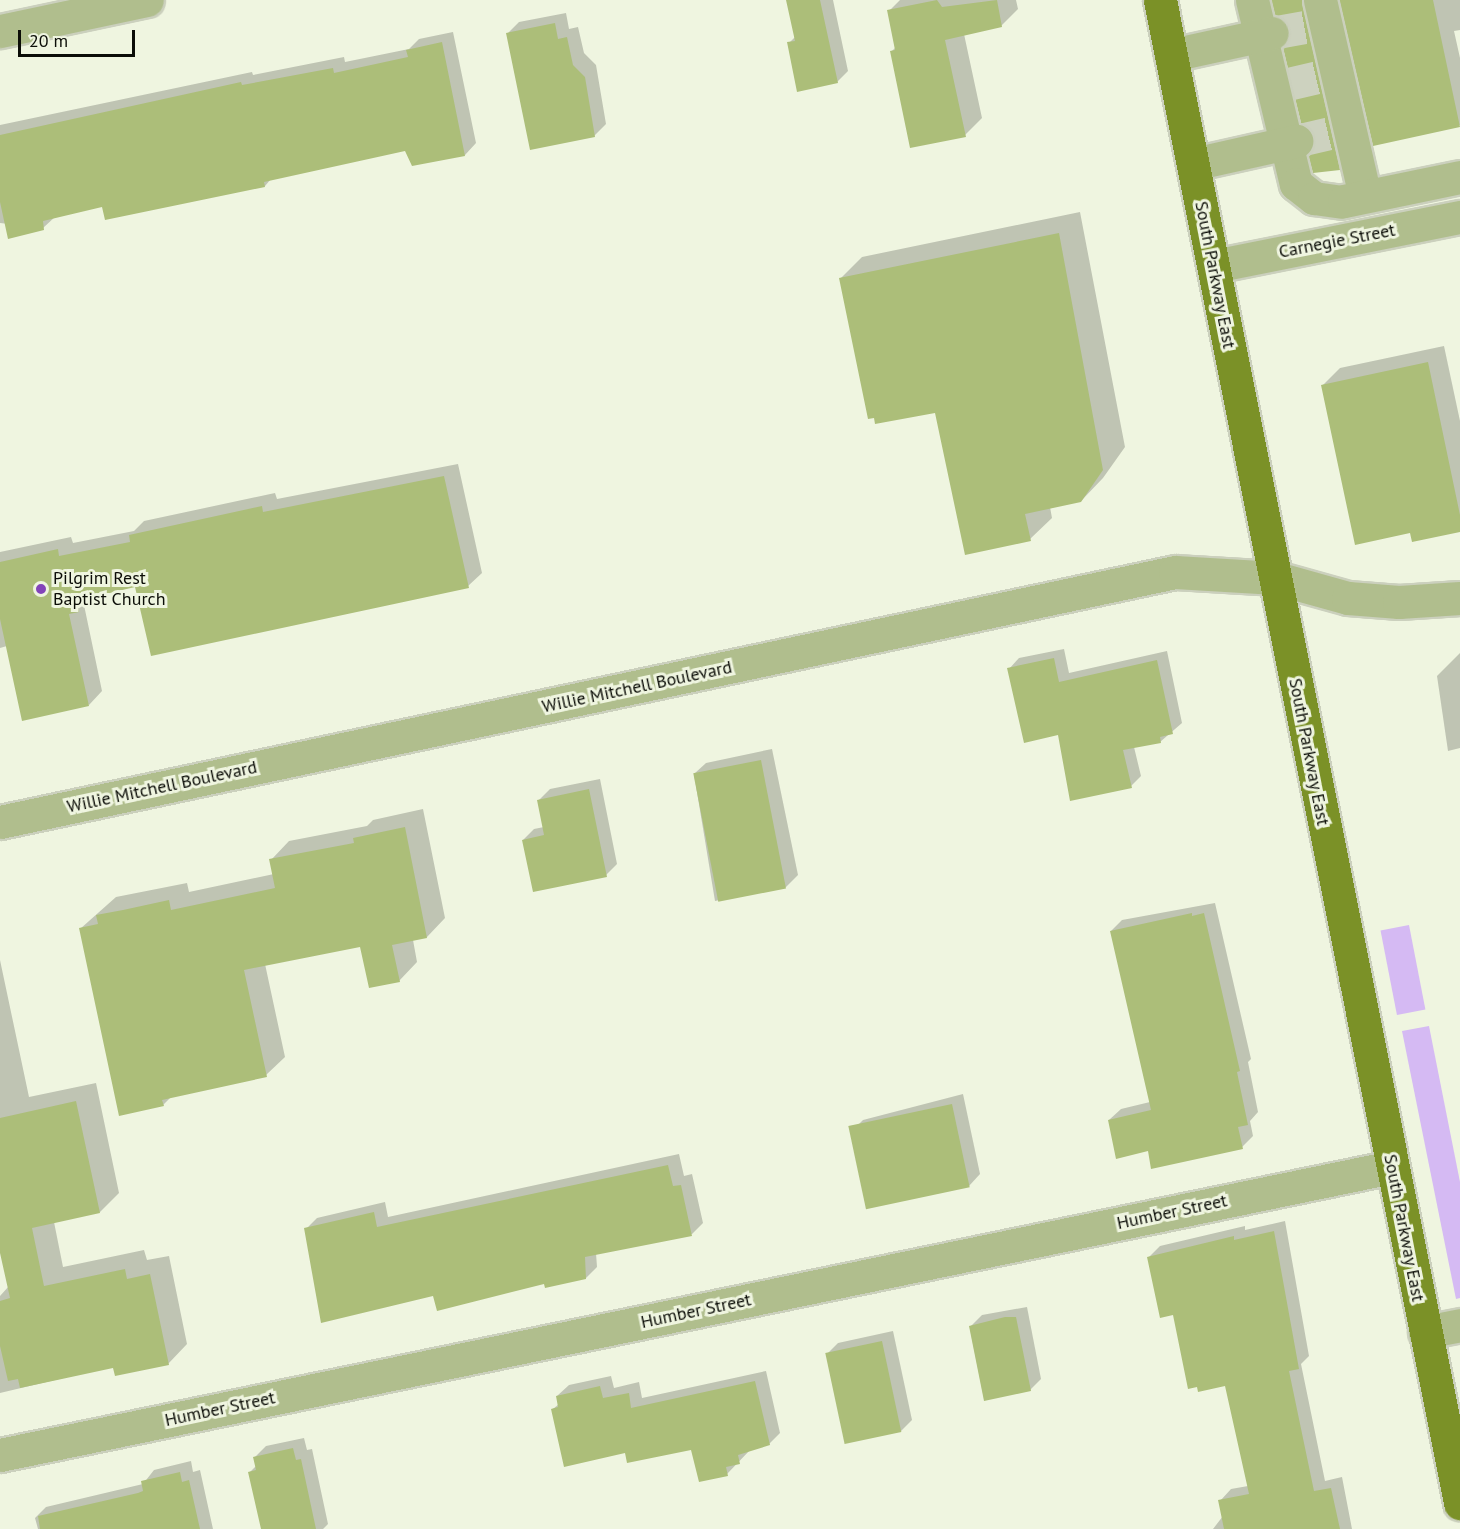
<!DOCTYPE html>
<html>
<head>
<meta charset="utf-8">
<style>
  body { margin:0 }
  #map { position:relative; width:1460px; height:1529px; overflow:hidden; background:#eff5e0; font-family:"PT Sans",sans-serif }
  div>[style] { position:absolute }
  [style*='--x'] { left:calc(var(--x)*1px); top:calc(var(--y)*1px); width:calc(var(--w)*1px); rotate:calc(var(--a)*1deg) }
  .green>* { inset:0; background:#d5baf3; transform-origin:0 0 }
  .shadow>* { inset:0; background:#0003 }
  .building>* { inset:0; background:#acbe79; transform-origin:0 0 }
  .minor-tunnel>* { height:33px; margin-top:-16.5px; transform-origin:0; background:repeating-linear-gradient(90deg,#cdd2bf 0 33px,transparent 0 49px) }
  .roads { filter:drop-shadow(2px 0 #cbd0bd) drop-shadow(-2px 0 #cbd0bd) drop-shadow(0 2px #cbd0bd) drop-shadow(0 -2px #cbd0bd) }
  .minor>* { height:33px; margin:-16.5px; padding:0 16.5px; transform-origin:16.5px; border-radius:16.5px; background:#b0be8d }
  .major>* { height:33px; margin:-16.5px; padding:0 16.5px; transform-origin:16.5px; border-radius:16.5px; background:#7b9127 }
  .dots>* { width:16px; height:16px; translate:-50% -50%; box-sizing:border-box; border:3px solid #eff5e0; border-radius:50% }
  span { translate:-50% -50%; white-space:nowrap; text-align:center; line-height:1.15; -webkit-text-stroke:6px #eff5e0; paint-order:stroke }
  .street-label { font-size:18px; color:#0b0d07 }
  .poi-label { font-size:18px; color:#0b0d07 }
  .left { translate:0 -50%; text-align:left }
  .scale { position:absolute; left:18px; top:30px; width:117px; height:27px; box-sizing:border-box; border:3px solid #0b0d07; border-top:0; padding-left:8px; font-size:18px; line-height:21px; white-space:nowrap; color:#0b0d07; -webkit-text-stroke:4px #eff5e0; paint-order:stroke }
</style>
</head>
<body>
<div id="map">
  <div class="green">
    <i style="left:1409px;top:925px;width:86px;height:29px;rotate:79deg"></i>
    <i style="clip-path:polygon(1429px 1026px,1460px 1182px,1460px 1298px,1456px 1299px,1402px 1031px)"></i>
  </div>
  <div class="shadow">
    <i style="clip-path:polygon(788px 0,833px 0,848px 71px,837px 82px,789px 43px,796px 36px)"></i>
    <i style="clip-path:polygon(900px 0,1016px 0,1018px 9px,1001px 26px,964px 34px,982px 118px,965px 135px,892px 51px,896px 47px,889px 11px)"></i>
    <i style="clip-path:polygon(1272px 0,1315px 0,1351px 157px,1339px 169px,1316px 136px,1291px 40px,1292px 28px)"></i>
    <i style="clip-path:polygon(1341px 0,1460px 0,1460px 30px,1454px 31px,1460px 58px,1460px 125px,1374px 144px)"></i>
    <i style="clip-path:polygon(566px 13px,569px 29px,578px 27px,584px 53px,596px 65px,606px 124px,594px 136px,507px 34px,519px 22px)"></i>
    <i style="clip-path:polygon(453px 32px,476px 143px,465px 155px,406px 150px,271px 179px,265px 186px,103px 205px,56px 216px,43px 228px,0 223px,0 125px,252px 72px,253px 75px,344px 57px,345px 62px,409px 49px,419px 39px)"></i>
    <i style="clip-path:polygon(1080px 212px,1125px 447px,1103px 478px,1081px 501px,1050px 507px,1052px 518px,1030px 539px,840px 279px,862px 257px)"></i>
    <i style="clip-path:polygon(1444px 346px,1460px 421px,1460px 531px,1412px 532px,1323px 385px,1340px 368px)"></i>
    <i style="clip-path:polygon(458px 464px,482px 573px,468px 586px,136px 586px,92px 597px,84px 605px,102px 691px,89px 705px,7px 646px,0 648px,0 552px,71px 537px,73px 543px,134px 531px,144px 521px,275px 493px,277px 499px)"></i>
    <i style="clip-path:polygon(1064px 649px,1069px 673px,1167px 651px,1182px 723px,1160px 742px,1134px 747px,1141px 776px,1131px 786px,1059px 734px,1009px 669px,1019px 658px)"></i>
    <i style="clip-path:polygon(1460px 653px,1460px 748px,1448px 751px,1437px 676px)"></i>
    <i style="clip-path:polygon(772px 749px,798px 875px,786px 887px,715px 901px,694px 774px,706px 763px)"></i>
    <i style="clip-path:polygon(600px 779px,617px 864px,606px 875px,523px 840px,534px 829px,544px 827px,539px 800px,550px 789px)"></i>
    <i style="clip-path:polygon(423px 809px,445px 918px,427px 937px,413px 940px,417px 962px,399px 981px,361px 945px,265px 964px,285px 1057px,266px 1075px,172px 1096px,163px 1105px,80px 929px,116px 897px,187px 883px,189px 892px,274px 874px,271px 860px,289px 841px,367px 826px,373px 820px)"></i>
    <i style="clip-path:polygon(1215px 903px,1251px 1059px,1248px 1062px,1258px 1112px,1250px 1121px,1253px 1136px,1242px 1147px,1149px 1150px,1109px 1120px,1121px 1109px,1150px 1102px,1111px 931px,1122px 920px)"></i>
    <i style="clip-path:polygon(0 960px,29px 1097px,96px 1083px,119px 1193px,100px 1212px,54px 1222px,63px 1267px,144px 1250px,147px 1260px,169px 1256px,187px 1344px,168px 1364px,114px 1366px,0 1393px,0 1296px,9px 1286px,0 1247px)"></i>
    <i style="clip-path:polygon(963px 1094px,980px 1174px,969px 1186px,852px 1131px,863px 1120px)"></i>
    <i style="clip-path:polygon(679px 1154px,684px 1176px,692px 1174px,703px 1223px,692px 1234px,596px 1253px,597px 1267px,586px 1278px,434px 1294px,306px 1229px,317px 1218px,385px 1202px,388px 1217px)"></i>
    <i style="clip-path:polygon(1285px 1221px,1309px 1356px,1301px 1364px,1325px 1481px,1342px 1477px,1352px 1529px,1213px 1529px,1223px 1516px,1220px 1501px,1231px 1489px,1248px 1486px,1226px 1384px,1174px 1313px,1148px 1258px,1160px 1246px,1245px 1226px,1245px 1230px)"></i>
    <i style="clip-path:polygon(1027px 1307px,1041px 1379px,1030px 1390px,971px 1326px,982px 1315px)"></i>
    <i style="clip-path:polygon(893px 1331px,912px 1420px,901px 1431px,827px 1354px,838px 1343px)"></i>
    <i style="clip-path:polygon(766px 1371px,780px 1433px,769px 1444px,751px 1449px,727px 1474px,693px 1448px,626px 1452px,553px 1409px,559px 1404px,557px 1396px,569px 1385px,611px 1376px,614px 1388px,639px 1382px,642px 1398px)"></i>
    <i style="clip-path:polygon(304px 1438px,307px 1450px,312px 1449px,328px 1524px,323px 1529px,262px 1529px,250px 1472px,256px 1466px,255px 1457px,266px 1446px)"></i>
    <i style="clip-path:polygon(191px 1461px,193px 1472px,200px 1470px,213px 1529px,38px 1529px,35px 1518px,46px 1507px,143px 1484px,154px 1470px)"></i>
  </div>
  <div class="building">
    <i style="clip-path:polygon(786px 0,820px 0,838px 83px,797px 92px,787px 42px,795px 41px)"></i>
    <i style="clip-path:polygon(937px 0,942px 7px,997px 0,1002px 27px,945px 40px,966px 137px,910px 148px,890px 51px,895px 50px,887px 10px)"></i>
    <i style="clip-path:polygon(1271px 0,1302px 0,1340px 170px,1313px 173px,1308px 155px,1314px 136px,1301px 123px,1283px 48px,1290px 39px,1290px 28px,1285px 20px,1275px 15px)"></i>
    <i style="clip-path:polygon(1339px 0,1433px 0,1460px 127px,1373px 146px)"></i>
    <i style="clip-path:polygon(555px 23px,558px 39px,567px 37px,573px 65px,585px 77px,595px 137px,530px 150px,506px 33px)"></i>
    <i style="clip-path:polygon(442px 42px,465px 156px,412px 166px,405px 151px,264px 182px,265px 187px,105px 220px,102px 207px,43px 221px,44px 230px,8px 239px,0 202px,0 135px,241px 82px,242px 85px,333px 68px,334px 73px,408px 57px,406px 50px)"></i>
    <i style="clip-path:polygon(1059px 233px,1103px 470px,1081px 502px,1025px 514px,1031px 541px,965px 555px,935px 413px,875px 424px,874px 418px,868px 419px,839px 278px)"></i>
    <i style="clip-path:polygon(1428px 362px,1460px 515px,1460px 532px,1412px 542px,1410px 533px,1355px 545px,1321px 385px)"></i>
    <i style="clip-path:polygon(444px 476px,469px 588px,151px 656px,135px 587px,76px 601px,79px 612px,69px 614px,89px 706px,22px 721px,0 619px,0 562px,58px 549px,59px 556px,130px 542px,129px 535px,262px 506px,263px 512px)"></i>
    <i style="clip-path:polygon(1054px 658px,1059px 682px,1157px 660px,1173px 734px,1160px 737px,1161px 743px,1123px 750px,1132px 788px,1070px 801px,1058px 735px,1024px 743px,1007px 668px)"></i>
    <i style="left:761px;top:760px;width:131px;height:69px;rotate:79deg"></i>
    <i style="clip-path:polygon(589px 789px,607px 877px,533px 892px,522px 840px,544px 835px,537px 800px)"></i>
    <i style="clip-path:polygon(405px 827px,427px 938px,392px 945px,400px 982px,369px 988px,360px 947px,244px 970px,267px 1077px,162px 1100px,164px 1106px,119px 1116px,79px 928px,98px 924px,96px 915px,123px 910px,169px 900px,171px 910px,275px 888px,269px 859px,354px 843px,353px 838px)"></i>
    <i style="clip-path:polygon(1192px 913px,1192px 916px,1204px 913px,1240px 1071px,1237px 1072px,1248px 1125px,1238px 1127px,1243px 1149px,1151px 1169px,1148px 1151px,1116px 1159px,1108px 1120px,1151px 1110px,1110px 931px)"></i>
    <i style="clip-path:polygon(76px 1101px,100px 1213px,32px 1228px,44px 1286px,125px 1269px,127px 1279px,150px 1274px,169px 1365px,115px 1376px,113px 1368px,20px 1388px,18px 1379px,8px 1381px,0 1346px,0 1301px,10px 1298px,0 1253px,0 1118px)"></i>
    <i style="left:952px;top:1104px;width:85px;height:106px;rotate:78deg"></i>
    <i style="clip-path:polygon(668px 1165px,673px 1186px,681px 1185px,692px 1236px,585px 1257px,586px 1279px,545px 1288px,544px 1284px,437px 1311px,433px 1296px,321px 1323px,304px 1228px,374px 1212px,377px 1227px)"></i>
    <i style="clip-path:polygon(1274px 1231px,1299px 1369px,1289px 1371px,1314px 1491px,1331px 1488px,1340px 1529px,1224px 1529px,1218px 1500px,1249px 1494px,1225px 1386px,1198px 1392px,1197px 1387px,1188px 1389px,1173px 1315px,1160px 1318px,1147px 1257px,1234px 1236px,1234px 1240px)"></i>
    <i style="clip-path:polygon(1005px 1317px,1016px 1317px,1031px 1391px,984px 1401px,969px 1326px)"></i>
    <i style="left:882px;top:1341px;width:93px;height:58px;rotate:78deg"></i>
    <i style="clip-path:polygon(755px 1381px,770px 1445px,738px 1455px,740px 1464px,726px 1467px,728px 1476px,699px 1482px,691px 1450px,627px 1463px,625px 1453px,564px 1467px,551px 1409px,558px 1407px,556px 1396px,600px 1386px,603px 1398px,629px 1393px,631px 1408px)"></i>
    <i style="clip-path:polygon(293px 1448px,296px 1460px,301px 1459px,316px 1529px,261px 1529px,248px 1472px,256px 1470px,253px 1457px)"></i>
    <i style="clip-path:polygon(180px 1472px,182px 1482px,189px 1480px,200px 1529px,40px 1529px,38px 1516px,138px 1493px,143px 1491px,141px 1481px)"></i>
  </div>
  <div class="minor-tunnel">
    <i style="--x:1272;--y:33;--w:45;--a:-10.3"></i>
    <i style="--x:1284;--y:85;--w:44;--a:-13.1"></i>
    <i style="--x:1296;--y:141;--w:44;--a:-13.1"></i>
  </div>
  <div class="roads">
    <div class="minor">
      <i style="--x:1252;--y:0;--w:189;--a:76.6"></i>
      <i style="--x:1296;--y:184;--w:23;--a:38"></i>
      <i style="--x:1314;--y:198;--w:27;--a:8"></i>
      <i style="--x:1320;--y:0;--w:201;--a:77.1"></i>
      <i style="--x:0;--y:31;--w:150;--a:-11.9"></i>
      <i style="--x:1171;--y:55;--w:103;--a:-12.3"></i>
      <i style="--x:1193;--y:164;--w:106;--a:-12.6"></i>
      <i style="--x:1344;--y:201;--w:118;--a:-11.7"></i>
      <i style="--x:1214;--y:266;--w:251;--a:-11.3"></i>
      <i style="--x:0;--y:822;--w:1201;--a:-12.01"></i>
      <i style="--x:1175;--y:572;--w:101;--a:3.4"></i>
      <i style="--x:1276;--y:578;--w:75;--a:15.5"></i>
      <i style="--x:1348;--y:598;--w:51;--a:4.5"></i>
      <i style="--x:1399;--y:602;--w:61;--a:-3.8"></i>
      <i style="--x:1425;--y:1332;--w:36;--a:-11"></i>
      <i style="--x:0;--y:1455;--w:1421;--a:-11.69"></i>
    </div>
    <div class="major">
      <i style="--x:1160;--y:0;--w:1533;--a:78.71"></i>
    </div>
  </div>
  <div class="dots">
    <i style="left:41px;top:589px;background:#8344b9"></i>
  </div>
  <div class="street-label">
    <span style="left:1337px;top:241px;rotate:-11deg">Carnegie Street</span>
    <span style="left:1215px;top:275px;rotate:79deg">South Parkway East</span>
    <span style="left:637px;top:687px;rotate:-12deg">Willie Mitchell Boulevard</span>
    <span style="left:1309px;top:752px;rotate:79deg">South Parkway East</span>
    <span style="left:162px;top:787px;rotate:-12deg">Willie Mitchell Boulevard</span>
    <span style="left:1172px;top:1212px;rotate:-12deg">Humber Street</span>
    <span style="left:1404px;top:1228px;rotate:79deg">South Parkway East</span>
    <span style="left:696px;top:1311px;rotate:-12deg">Humber Street</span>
    <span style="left:220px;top:1409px;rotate:-12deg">Humber Street</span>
  </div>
  <div class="poi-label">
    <span class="left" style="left:53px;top:589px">Pilgrim Rest<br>Baptist Church</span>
  </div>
  <div class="scale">20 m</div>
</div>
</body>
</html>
